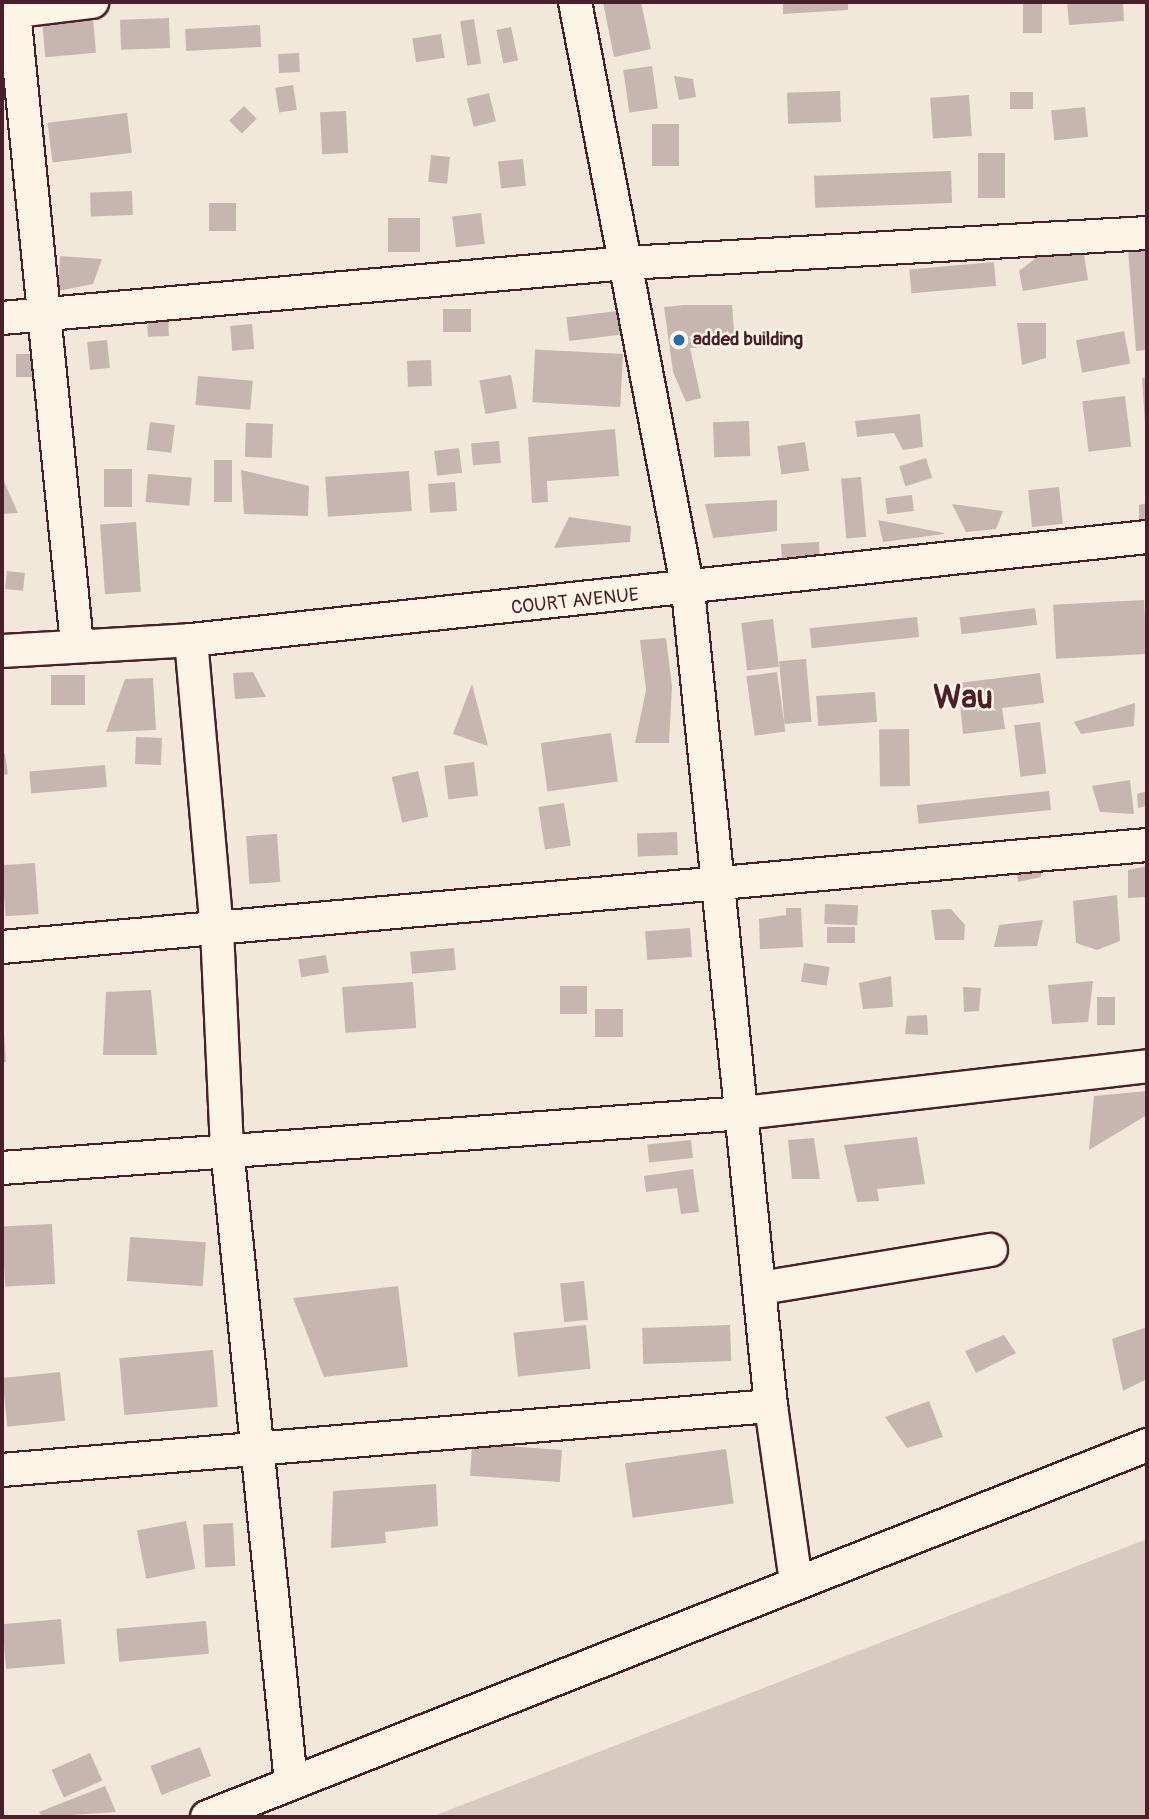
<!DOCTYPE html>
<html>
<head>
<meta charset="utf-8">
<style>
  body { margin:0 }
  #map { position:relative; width:1149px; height:1819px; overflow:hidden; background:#f1e8da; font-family:Pangolin,sans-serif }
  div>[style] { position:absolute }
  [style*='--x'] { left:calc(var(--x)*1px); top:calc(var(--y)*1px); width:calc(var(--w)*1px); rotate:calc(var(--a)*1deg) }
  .green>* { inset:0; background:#d8cac0 }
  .building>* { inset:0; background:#c7b6af; transform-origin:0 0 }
  .roads { filter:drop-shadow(2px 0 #4a1f2b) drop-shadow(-2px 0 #4a1f2b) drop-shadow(0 2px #4a1f2b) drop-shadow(0 -2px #4a1f2b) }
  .minor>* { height:32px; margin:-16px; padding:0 16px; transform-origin:16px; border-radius:16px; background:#fcf5e5 }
  .dots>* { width:19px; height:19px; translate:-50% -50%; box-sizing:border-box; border:4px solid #fcf5e5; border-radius:50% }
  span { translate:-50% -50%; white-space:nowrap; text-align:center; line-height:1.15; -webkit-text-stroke:5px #fcf5e5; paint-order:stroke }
  .poi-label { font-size:19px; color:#4a1f2b; font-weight:700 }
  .left { translate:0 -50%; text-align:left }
  .street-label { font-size:19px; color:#4a1f2b }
  .town-label { font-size:33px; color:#4a1f2b; font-weight:700 }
  .frame { position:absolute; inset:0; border:4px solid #4a1f2b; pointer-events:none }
</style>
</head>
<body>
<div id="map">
  <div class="green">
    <i style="clip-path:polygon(1147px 1539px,1147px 1817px,431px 1817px)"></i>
  </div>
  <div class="building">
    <i style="clip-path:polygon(603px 2px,641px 2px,651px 49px,614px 57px)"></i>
    <i style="clip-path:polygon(783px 2px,848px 2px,848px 10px,783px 14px)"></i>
    <i style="left:1023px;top:2px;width:19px;height:31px"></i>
    <i style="clip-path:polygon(1067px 2px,1123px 2px,1124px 21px,1069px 25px)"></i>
    <i style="left:93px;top:18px;width:35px;height:51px;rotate:85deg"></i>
    <i style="left:169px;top:18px;width:30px;height:49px;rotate:88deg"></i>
    <i style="left:474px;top:19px;width:45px;height:14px;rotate:81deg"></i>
    <i style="left:260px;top:25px;width:22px;height:75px;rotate:87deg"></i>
    <i style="left:511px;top:27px;width:34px;height:15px;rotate:78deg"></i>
    <i style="left:441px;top:34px;width:24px;height:29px;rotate:81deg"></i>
    <i style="left:299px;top:53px;width:19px;height:21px;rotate:87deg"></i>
    <i style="left:652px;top:66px;width:43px;height:29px;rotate:82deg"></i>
    <i style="clip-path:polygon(674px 76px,693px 79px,696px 97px,679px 100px)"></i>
    <i style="left:293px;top:85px;width:25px;height:18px;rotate:81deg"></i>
    <i style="left:840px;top:91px;width:31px;height:53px;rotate:88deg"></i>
    <i style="left:1010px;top:92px;width:23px;height:17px"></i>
    <i style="left:489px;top:93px;width:29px;height:23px;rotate:76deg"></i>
    <i style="left:969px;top:95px;width:41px;height:39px;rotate:86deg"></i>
    <i style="left:244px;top:106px;width:18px;height:21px;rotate:45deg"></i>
    <i style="left:1085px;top:107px;width:30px;height:34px;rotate:84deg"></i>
    <i style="left:346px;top:111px;width:42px;height:26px;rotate:87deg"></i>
    <i style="left:127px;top:113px;width:40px;height:80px;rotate:83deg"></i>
    <i style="left:652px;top:124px;width:27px;height:42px"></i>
    <i style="left:978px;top:153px;width:27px;height:45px"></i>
    <i style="left:431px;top:155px;width:19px;height:27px;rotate:6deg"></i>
    <i style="left:523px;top:159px;width:27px;height:25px;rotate:84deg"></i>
    <i style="left:951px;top:171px;width:32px;height:137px;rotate:88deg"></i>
    <i style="left:132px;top:191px;width:24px;height:42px;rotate:88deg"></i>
    <i style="left:209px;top:203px;width:27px;height:28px"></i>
    <i style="left:481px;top:213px;width:31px;height:29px;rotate:83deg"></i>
    <i style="left:388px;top:218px;width:32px;height:34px"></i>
    <i style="clip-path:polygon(1083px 248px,1088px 280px,1023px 291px,1019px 271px,1041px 254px)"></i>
    <i style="clip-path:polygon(1147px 248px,1147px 350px,1136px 351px,1128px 249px)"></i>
    <i style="clip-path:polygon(60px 256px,102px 259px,93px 284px,58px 291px)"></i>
    <i style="left:994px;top:262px;width:24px;height:85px;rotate:85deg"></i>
    <i style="clip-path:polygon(684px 305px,732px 305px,735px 345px,690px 348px,701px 398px,686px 402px,673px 372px,664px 307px)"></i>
    <i style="left:443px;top:309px;width:28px;height:23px"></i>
    <i style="left:168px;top:311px;width:25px;height:21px;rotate:88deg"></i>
    <i style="left:617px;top:311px;width:24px;height:51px;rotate:83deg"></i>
    <i style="clip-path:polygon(1017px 323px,1046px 323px,1046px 358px,1022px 365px)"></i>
    <i style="left:252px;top:324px;width:25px;height:22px;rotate:85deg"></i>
    <i style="left:1124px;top:331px;width:33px;height:49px;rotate:79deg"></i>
    <i style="left:107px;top:340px;width:28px;height:20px;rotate:84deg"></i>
    <i style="left:16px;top:354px;width:16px;height:23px"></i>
    <i style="left:623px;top:354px;width:53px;height:88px;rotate:93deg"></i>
    <i style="left:431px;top:360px;width:26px;height:24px;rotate:88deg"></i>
    <i style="left:511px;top:375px;width:34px;height:32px;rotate:80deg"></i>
    <i style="left:198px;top:376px;width:55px;height:29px;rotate:5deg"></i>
    <i style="clip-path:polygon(1147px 377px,1147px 424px,1145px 424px,1142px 378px)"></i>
    <i style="left:1125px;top:396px;width:51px;height:43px;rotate:83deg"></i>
    <i style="clip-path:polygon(920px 414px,923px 447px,903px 450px,894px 433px,857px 437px,855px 421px)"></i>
    <i style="left:749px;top:421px;width:35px;height:36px;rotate:88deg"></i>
    <i style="left:150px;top:422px;width:25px;height:28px;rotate:7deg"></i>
    <i style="left:246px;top:423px;width:27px;height:34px;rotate:2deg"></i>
    <i style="clip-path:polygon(615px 429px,619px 476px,547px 481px,548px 502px,532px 503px,528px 437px)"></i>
    <i style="left:499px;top:441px;width:22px;height:28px;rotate:85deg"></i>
    <i style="left:805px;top:442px;width:29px;height:28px;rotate:82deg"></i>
    <i style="left:459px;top:448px;width:25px;height:25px;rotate:83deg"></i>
    <i style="left:926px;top:458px;width:21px;height:28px;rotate:73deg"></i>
    <i style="left:214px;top:460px;width:18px;height:42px"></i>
    <i style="left:104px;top:469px;width:28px;height:38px"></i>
    <i style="clip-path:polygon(241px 470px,309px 486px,308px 516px,244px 514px)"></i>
    <i style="left:409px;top:471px;width:40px;height:84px;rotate:86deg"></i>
    <i style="left:148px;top:474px;width:44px;height:28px;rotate:5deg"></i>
    <i style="clip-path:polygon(2px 477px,18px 513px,2px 514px)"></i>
    <i style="left:861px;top:477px;width:60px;height:20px;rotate:85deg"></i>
    <i style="left:455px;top:482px;width:29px;height:27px;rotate:86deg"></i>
    <i style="left:1059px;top:487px;width:37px;height:31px;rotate:84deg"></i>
    <i style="left:912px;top:495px;width:16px;height:27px;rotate:83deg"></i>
    <i style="clip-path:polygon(777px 500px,777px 531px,713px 538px,705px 504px)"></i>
    <i style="clip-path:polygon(1147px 503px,1147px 519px,1139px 521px,1139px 505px)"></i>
    <i style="clip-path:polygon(952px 504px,1003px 511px,996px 529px,966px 532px)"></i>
    <i style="clip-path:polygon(569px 517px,631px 526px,630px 542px,554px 548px)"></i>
    <i style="clip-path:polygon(878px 520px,944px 533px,944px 534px,883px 542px)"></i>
    <i style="left:136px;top:522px;width:70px;height:36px;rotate:86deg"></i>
    <i style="left:819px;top:542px;width:21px;height:38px;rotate:87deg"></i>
    <i style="left:7px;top:571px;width:18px;height:18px;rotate:6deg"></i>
    <i style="left:1144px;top:600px;width:54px;height:91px;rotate:87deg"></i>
    <i style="left:1035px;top:608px;width:17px;height:76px;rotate:83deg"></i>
    <i style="left:917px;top:617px;width:20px;height:108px;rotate:84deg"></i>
    <i style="left:773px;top:619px;width:48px;height:32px;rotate:83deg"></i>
    <i style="clip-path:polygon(666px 638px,672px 686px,669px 743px,635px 743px,646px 690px,640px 640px)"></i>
    <i style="left:806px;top:659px;width:63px;height:27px;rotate:85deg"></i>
    <i style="clip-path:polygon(253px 672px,266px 697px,235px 699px,233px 673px)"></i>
    <i style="left:777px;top:672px;width:60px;height:31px;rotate:82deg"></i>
    <i style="clip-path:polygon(1040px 673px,1044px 703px,1002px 708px,1005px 729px,963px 734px,958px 683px)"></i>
    <i style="left:51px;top:675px;width:34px;height:30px"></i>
    <i style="clip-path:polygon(153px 678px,156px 730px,106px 732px,125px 679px)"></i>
    <i style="clip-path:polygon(472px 684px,488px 746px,453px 734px)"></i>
    <i style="left:875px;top:692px;width:30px;height:59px;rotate:86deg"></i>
    <i style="clip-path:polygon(1135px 703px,1134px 726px,1081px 734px,1074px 722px)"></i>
    <i style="left:1040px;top:722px;width:52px;height:26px;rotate:83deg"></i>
    <i style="left:909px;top:729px;width:57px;height:30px;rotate:89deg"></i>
    <i style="left:611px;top:733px;width:49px;height:71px;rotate:82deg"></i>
    <i style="left:136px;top:737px;width:26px;height:27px;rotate:2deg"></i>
    <i style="clip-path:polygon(2px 754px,5px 754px,8px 774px,2px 775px)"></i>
    <i style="left:474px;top:762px;width:34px;height:30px;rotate:83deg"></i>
    <i style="left:105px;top:765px;width:22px;height:76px;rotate:85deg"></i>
    <i style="left:418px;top:771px;width:47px;height:27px;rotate:77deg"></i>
    <i style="clip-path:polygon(1130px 780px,1134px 814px,1100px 812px,1092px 786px)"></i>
    <i style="left:1049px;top:791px;width:19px;height:133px;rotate:84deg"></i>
    <i style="clip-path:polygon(1147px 791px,1147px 806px,1138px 808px,1137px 794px)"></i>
    <i style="left:564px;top:803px;width:43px;height:26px;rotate:81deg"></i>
    <i style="left:677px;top:832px;width:23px;height:40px;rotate:88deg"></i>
    <i style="left:277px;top:834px;width:48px;height:31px;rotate:86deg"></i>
    <i style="left:35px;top:863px;width:51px;height:33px;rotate:86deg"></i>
    <i style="clip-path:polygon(1016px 863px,1043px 865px,1041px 877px,1018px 882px)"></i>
    <i style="clip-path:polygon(1147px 866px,1147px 897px,1128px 898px,1128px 870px)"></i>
    <i style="clip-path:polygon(1117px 895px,1120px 941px,1097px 950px,1076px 943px,1073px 901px)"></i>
    <i style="left:825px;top:904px;width:33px;height:20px;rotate:2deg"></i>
    <i style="clip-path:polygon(786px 908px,801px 908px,803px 947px,760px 949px,759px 919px,786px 915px)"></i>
    <i style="clip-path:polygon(951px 909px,965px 925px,964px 940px,935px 940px,931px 910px)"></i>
    <i style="clip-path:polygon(1043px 920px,1037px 946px,994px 947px,999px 925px)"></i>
    <i style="left:855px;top:927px;width:16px;height:28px;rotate:90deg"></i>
    <i style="left:690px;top:928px;width:29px;height:45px;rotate:86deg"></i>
    <i style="left:454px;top:948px;width:22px;height:44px;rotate:85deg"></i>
    <i style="left:326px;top:955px;width:18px;height:28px;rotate:81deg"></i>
    <i style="left:804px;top:963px;width:26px;height:19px;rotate:9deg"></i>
    <i style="clip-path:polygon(891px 976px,893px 1007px,863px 1009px,859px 983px)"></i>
    <i style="clip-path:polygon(1093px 981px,1088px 1022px,1052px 1024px,1048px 985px)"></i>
    <i style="left:413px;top:982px;width:46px;height:71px;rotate:86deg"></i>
    <i style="left:560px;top:986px;width:27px;height:28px"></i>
    <i style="clip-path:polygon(963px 987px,981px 988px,979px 1011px,964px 1012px)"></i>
    <i style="clip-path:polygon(151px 990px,157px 1055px,103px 1055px,106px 992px)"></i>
    <i style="left:1097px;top:997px;width:18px;height:28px"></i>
    <i style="left:595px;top:1009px;width:28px;height:28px"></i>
    <i style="clip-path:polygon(927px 1015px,928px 1035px,905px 1034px,907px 1016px)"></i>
    <i style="clip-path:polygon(2px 1033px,4px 1033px,6px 1062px,2px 1062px)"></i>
    <i style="clip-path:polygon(1147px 1091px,1147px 1115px,1089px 1150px,1094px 1096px)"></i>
    <i style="clip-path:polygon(917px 1137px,925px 1184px,877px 1189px,879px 1201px,857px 1202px,844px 1145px)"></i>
    <i style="clip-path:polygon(814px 1138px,820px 1179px,792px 1179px,788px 1140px)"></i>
    <i style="left:691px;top:1140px;width:18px;height:44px;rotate:84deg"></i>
    <i style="clip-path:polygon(693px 1169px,699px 1212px,681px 1214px,677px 1188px,646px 1192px,644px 1176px)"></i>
    <i style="left:52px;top:1224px;width:60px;height:50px;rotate:87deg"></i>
    <i style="left:130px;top:1237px;width:76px;height:44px;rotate:4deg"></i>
    <i style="left:584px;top:1281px;width:39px;height:24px;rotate:84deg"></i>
    <i style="clip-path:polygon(398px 1286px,408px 1367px,324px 1377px,293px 1298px)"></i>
    <i style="left:586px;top:1325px;width:44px;height:73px;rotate:84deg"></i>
    <i style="left:730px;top:1325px;width:36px;height:88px;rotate:88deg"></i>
    <i style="clip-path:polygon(1147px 1327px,1147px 1379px,1123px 1391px,1112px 1339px)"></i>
    <i style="clip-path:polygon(1004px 1335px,1016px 1353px,976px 1373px,965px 1351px)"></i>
    <i style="left:213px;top:1350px;width:57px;height:94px;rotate:85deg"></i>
    <i style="left:60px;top:1372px;width:49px;height:58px;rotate:84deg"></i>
    <i style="clip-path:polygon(929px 1401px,943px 1437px,907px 1448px,885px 1417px)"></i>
    <i style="left:726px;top:1449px;width:55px;height:102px;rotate:82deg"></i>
    <i style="left:562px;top:1450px;width:32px;height:90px;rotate:94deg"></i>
    <i style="clip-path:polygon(436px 1484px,438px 1526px,385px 1532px,386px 1543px,331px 1548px,333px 1491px)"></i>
    <i style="left:186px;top:1521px;width:49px;height:50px;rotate:79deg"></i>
    <i style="left:233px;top:1523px;width:43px;height:30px;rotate:87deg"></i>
    <i style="left:61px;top:1619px;width:45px;height:59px;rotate:85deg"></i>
    <i style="left:206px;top:1621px;width:33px;height:90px;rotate:85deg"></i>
    <i style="left:200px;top:1747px;width:31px;height:53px;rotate:69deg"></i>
    <i style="left:90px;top:1753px;width:30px;height:42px;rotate:66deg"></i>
    <i style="clip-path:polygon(105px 1786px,116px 1812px,42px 1817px,39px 1812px)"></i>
  </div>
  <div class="roads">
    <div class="minor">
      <i style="--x:575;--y:2;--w:599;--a:79.12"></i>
      <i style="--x:688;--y:590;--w:820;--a:84.19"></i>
      <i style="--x:771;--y:1406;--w:178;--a:81.9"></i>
      <i style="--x:14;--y:12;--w:635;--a:84.31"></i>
      <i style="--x:2;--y:13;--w:91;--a:-7"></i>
      <i style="--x:2;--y:318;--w:627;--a:-5.03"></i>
      <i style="--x:627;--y:263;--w:521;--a:-3.3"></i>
      <i style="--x:191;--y:640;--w:290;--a:84.9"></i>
      <i style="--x:217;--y:929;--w:219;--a:87.4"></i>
      <i style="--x:227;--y:1148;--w:638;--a:84.24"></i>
      <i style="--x:2;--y:651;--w:189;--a:-3.3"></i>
      <i style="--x:191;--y:640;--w:962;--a:-6.15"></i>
      <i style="--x:2;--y:947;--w:1150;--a:-5.09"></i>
      <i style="--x:2;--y:1168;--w:743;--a:-4.24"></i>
      <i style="--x:743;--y:1113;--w:407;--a:-6.6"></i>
      <i style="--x:761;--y:1288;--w:233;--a:-9.4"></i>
      <i style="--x:2;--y:1470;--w:772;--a:-4.76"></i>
      <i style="--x:207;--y:1817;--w:1011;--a:-21.59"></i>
    </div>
  </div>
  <div class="dots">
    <i style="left:679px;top:340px;background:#1f6fb2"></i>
  </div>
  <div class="poi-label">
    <span class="left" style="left:693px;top:340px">added building</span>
  </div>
  <div class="street-label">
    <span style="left:575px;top:602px;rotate:-6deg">COURT AVENUE</span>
  </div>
  <div class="town-label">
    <span style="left:963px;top:698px">Wau</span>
  </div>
  <div class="frame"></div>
</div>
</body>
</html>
